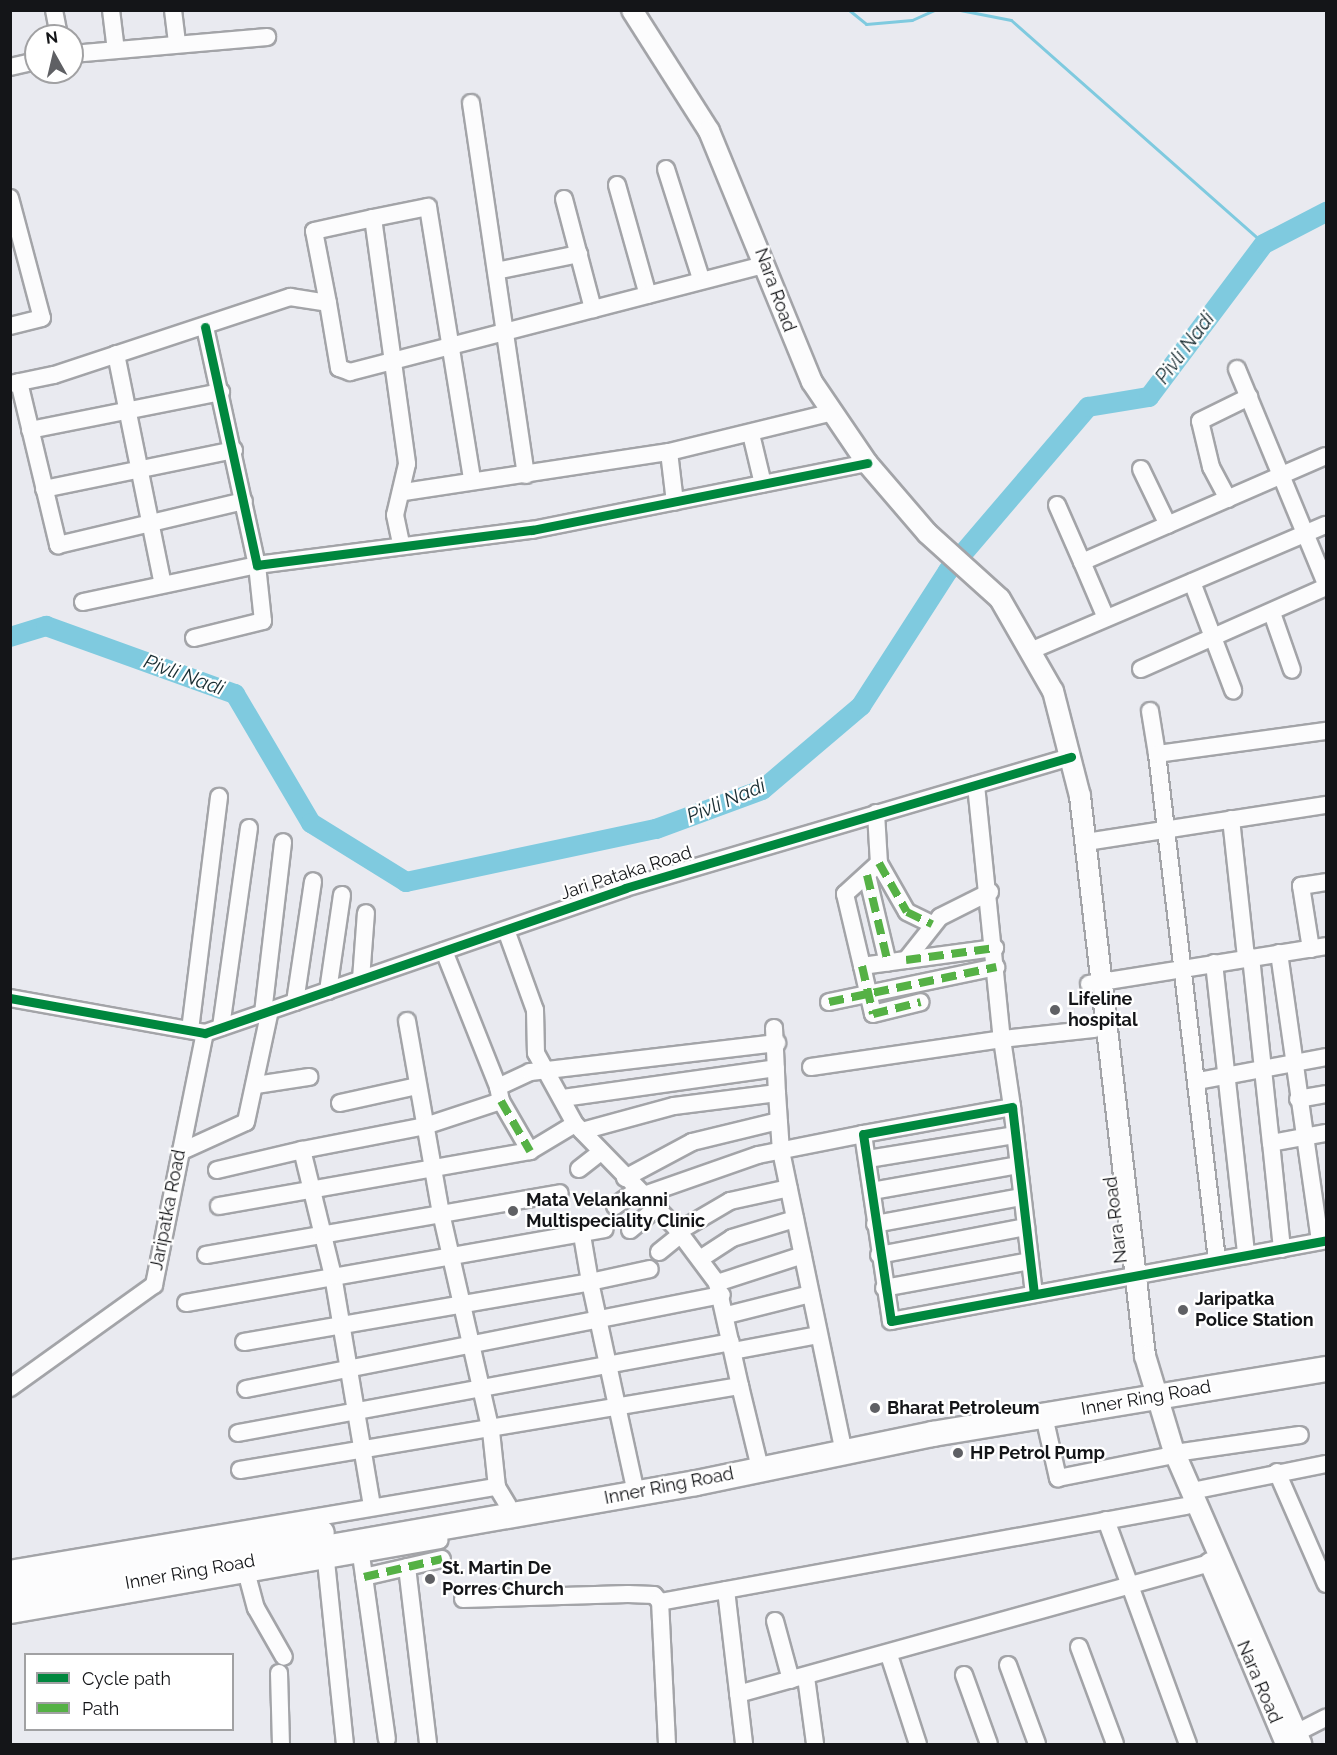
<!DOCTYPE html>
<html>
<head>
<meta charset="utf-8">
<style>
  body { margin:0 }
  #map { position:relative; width:1337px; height:1755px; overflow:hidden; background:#e9eaf0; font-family:Raleway,sans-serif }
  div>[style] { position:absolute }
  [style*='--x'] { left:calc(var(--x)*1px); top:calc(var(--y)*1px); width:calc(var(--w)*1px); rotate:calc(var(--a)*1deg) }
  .stream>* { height:3px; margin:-1.5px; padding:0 1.5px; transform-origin:1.5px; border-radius:1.5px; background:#7fcadf }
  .river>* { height:20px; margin:-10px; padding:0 10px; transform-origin:10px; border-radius:10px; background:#7fcadf }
  .roads { filter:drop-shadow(2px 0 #a3a4a8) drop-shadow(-2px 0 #a3a4a8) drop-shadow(0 2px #a3a4a8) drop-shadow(0 -2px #a3a4a8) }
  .minor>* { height:16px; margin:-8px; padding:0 8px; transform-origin:8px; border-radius:8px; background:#fcfcfd }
  .major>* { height:20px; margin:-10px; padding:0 10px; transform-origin:10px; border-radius:10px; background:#fcfcfd }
  .highway>* { height:24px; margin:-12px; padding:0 12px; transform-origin:12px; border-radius:12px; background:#fcfcfd }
  .quiet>* { height:8px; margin-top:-4px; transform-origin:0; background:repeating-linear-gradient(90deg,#55b145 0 15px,transparent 0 23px) }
  .cycleway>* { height:9px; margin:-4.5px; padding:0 4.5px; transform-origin:4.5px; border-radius:4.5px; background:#00873e }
  .dots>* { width:16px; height:16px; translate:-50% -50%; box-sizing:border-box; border:3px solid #fff; border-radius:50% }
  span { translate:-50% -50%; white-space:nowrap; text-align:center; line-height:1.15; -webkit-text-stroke:4.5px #fff; paint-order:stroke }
  .street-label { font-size:18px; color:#141518 }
  .poi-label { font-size:18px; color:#141518; font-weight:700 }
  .left { translate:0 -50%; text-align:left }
  .water-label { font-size:20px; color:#192d32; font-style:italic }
  .frame { position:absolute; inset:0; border:12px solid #141518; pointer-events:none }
  .legend { position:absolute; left:24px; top:1653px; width:210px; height:78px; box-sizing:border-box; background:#fff; border:2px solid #a1a1a3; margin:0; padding:8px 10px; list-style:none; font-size:18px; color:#141518 }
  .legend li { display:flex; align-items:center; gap:12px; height:30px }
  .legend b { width:30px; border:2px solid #a1a1a3 }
  .north { position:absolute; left:24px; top:24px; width:60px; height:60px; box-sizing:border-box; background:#fff; border:2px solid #a1a1a3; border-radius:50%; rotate:352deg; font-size:16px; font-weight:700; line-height:24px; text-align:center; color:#141518 }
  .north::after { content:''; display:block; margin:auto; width:21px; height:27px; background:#5f6064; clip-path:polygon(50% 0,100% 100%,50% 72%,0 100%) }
</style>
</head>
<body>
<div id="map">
  <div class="stream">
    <i style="--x:731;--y:10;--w:28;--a:0"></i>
    <i style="--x:849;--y:10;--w:22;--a:39"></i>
    <i style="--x:866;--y:24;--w:46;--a:-5"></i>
    <i style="--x:912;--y:20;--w:24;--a:-24"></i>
    <i style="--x:960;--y:10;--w:52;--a:11.1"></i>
    <i style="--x:1011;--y:20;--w:338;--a:41.5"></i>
  </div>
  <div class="river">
    <i style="--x:10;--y:637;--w:38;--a:-17"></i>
    <i style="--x:46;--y:626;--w:201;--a:19.8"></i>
    <i style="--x:235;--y:694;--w:150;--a:59.5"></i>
    <i style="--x:311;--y:823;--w:112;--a:31.8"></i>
    <i style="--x:406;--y:882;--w:256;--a:-12"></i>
    <i style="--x:656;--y:829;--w:113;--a:-20.2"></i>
    <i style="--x:762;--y:790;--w:130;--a:-40.3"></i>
    <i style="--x:861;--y:706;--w:161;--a:-57.2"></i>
    <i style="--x:948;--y:571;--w:216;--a:-49.5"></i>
    <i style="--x:1088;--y:407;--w:62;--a:-9.3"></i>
    <i style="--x:1149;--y:397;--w:191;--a:-53.1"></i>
    <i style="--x:1264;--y:244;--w:70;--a:-27.3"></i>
  </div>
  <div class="roads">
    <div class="minor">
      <i style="--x:54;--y:10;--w:26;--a:79"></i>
      <i style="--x:111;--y:10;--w:38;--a:83"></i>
      <i style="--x:173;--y:10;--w:34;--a:83"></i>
      <i style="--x:72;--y:54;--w:196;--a:-5"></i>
      <i style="--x:10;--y:67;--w:27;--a:-13"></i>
      <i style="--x:471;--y:103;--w:376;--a:81.6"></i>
      <i style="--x:666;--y:169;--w:115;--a:72.3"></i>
      <i style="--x:617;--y:185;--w:114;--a:74.3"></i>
      <i style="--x:10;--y:198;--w:124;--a:75.1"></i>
      <i style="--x:42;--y:318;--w:33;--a:166"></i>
      <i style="--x:564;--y:199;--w:114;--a:75.2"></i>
      <i style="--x:373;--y:218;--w:56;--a:-11.3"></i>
      <i style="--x:428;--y:207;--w:277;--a:80.8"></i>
      <i style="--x:496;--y:271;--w:85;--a:-11.6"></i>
      <i style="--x:328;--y:303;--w:73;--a:-101"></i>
      <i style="--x:314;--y:231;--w:60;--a:-12.4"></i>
      <i style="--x:373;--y:218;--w:248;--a:82.1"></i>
      <i style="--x:407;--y:464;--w:52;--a:103.2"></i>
      <i style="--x:395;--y:515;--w:30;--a:78"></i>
      <i style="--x:205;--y:327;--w:244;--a:77.7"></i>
      <i style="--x:257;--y:565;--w:277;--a:-7.3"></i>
      <i style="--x:532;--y:530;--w:342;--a:-11.3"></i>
      <i style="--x:116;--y:354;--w:235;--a:78.5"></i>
      <i style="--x:1237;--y:369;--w:233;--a:67.5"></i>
      <i style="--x:19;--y:382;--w:168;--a:76.5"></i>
      <i style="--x:58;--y:545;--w:191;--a:-13.3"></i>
      <i style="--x:10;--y:384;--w:45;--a:-11.6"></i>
      <i style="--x:54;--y:375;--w:249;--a:-18.3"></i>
      <i style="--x:290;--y:297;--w:38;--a:9"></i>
      <i style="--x:328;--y:303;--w:66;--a:80.4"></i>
      <i style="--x:339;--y:368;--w:12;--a:20"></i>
      <i style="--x:350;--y:372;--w:428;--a:-14.5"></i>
      <i style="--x:30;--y:430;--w:195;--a:-11.3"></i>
      <i style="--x:751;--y:434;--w:51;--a:76.5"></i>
      <i style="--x:669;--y:452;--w:50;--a:83.2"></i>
      <i style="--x:1141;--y:469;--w:62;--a:64.3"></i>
      <i style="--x:44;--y:489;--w:194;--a:-11.6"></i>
      <i style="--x:404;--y:492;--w:268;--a:-8.6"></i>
      <i style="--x:669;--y:452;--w:169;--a:-13.7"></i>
      <i style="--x:1228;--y:499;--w:36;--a:-118"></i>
      <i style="--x:1211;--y:467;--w:47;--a:-103.4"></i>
      <i style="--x:1200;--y:421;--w:55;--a:-26.1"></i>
      <i style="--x:1057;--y:505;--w:62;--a:66.3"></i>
      <i style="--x:1192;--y:582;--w:116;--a:69.2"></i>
      <i style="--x:83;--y:602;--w:178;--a:-12"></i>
      <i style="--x:257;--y:565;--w:56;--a:83.9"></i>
      <i style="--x:263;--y:621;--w:71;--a:166.2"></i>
      <i style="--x:1272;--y:613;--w:60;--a:70.7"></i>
      <i style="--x:1106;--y:618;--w:61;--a:-113.2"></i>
      <i style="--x:1082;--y:562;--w:266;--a:-23.5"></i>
      <i style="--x:1030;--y:651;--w:322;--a:-23.1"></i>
      <i style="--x:1141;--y:669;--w:202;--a:-23.9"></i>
      <i style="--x:1150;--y:711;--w:44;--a:80.8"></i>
      <i style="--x:976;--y:785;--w:255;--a:84.2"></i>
      <i style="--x:1002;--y:1039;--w:93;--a:-6.2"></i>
      <i style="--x:876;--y:813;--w:50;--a:86.6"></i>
      <i style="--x:879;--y:863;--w:46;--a:137.6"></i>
      <i style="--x:845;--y:894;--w:74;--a:76.7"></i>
      <i style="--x:862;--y:966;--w:44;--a:-7.8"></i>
      <i style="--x:906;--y:960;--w:55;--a:-51.7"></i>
      <i style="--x:940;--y:917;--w:56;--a:-26.6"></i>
      <i style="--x:1231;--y:819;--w:140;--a:83.8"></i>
      <i style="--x:1086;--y:842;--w:243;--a:-8.8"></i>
      <i style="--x:879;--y:863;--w:56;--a:60.3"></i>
      <i style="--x:907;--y:912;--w:28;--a:26"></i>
      <i style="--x:867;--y:875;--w:90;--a:76.6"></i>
      <i style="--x:506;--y:930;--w:85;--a:70.1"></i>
      <i style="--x:535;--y:1010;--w:43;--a:88.7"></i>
      <i style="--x:536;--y:1053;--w:81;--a:61.2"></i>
      <i style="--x:575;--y:1124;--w:145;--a:45.8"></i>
      <i style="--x:676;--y:1228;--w:69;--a:53.3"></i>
      <i style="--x:717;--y:1283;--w:106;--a:77.4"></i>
      <i style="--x:1311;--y:949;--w:64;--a:-99"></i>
      <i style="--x:1301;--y:886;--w:25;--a:-9"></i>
      <i style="--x:444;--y:951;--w:146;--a:68.3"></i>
      <i style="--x:1279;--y:953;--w:291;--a:81.9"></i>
      <i style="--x:1251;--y:957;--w:187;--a:83.9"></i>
      <i style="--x:906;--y:960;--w:90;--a:-7.7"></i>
      <i style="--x:1214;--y:963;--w:294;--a:83.7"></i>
      <i style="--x:862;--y:966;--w:49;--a:77.1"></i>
      <i style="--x:873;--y:1014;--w:49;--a:-14"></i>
      <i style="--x:361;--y:979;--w:66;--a:-85.7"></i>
      <i style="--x:1089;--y:984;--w:240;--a:-9.1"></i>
      <i style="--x:328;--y:991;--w:97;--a:-81.7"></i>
      <i style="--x:10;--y:998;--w:198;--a:10.2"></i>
      <i style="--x:205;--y:1033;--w:444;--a:-19"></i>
      <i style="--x:625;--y:888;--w:465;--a:-16.4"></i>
      <i style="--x:295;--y:1002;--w:122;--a:-81.5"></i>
      <i style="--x:829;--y:1002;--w:171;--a:-11.8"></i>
      <i style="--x:263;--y:1013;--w:172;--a:-83.3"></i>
      <i style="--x:407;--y:1021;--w:195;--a:80"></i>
      <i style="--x:441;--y:1213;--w:224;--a:77.1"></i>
      <i style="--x:491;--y:1431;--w:56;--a:83.9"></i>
      <i style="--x:497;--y:1487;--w:21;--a:59"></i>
      <i style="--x:221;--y:1027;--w:201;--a:-82"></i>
      <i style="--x:774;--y:1028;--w:65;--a:87.4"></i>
      <i style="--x:190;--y:1030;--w:235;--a:-82.9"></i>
      <i style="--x:811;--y:1067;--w:193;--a:-8.3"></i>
      <i style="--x:1002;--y:1039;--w:69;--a:81.6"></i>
      <i style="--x:1198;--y:1081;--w:130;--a:-10.6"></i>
      <i style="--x:256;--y:1085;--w:54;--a:-8.6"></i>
      <i style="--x:563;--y:1098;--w:215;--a:-8"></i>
      <i style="--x:1298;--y:1099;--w:28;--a:-10"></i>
      <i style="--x:501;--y:1101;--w:58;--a:59.9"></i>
      <i style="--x:340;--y:1103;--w:79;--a:-12.4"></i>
      <i style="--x:582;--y:1131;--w:95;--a:-15.2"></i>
      <i style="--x:674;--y:1106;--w:104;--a:-7.2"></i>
      <i style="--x:777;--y:1093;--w:58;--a:86.1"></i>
      <i style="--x:781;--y:1151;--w:299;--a:78.2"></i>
      <i style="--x:180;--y:1152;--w:72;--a:-24.4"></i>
      <i style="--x:246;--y:1122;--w:115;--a:-77.9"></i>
      <i style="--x:868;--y:1159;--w:148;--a:-9.3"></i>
      <i style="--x:579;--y:1169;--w:28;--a:-38"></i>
      <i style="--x:217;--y:1170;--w:87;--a:-13.2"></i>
      <i style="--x:625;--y:1178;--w:76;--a:-28.2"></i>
      <i style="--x:692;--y:1142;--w:89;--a:-13.6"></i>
      <i style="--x:872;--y:1191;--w:148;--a:-10.1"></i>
      <i style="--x:641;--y:1196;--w:124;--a:-19.3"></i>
      <i style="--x:758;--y:1155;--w:107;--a:-11.3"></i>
      <i style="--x:219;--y:1206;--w:316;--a:-10"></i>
      <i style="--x:530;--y:1151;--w:52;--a:-31"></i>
      <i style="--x:615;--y:1206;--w:27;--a:-36"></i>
      <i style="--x:875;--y:1224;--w:148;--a:-10.5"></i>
      <i style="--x:630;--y:1230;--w:33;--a:-40"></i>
      <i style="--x:679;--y:1231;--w:59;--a:-30.5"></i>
      <i style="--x:730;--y:1201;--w:60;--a:-12.4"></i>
      <i style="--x:582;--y:1235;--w:48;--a:80.3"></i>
      <i style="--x:590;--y:1282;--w:61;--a:-12.2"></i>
      <i style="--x:1282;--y:1249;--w:107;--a:-95.9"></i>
      <i style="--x:1271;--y:1143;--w:56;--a:-10.3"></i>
      <i style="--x:659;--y:1252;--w:28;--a:-39"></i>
      <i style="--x:206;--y:1255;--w:359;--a:-9.9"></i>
      <i style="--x:879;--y:1255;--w:150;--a:-10.8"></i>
      <i style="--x:700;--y:1259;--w:38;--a:-33"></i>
      <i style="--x:732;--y:1238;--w:66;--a:-16.8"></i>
      <i style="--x:1217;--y:1260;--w:510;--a:-96.76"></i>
      <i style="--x:1157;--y:754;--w:171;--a:-7.8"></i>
      <i style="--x:717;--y:1283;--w:90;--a:-18"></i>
      <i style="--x:884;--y:1288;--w:148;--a:-10.5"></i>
      <i style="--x:1034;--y:1294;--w:188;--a:-96.7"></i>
      <i style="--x:1012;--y:1107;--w:151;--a:169.7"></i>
      <i style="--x:863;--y:1134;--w:189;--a:81.5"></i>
      <i style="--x:891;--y:1321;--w:442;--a:-10.5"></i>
      <i style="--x:186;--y:1303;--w:425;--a:-10"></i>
      <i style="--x:727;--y:1315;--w:86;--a:-14.2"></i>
      <i style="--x:244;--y:1342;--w:351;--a:-9.8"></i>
      <i style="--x:590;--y:1282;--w:206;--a:77.7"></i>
      <i style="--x:733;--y:1351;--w:86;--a:-10.7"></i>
      <i style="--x:10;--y:1388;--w:177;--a:-35.6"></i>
      <i style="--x:154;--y:1285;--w:257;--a:-78.6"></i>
      <i style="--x:246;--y:1389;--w:485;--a:-11.2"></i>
      <i style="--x:1044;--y:1416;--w:64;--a:77.3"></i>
      <i style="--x:1058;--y:1478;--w:112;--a:-11.3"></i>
      <i style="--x:238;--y:1433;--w:501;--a:-10.46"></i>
      <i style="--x:1175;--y:1453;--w:126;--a:-8.2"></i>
      <i style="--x:240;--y:1470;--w:507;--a:-9.54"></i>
      <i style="--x:740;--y:1386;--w:76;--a:76.3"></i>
      <i style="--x:1277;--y:1472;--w:122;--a:66.4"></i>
      <i style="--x:1192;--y:1491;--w:137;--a:-11.4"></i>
      <i style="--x:372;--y:1506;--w:233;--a:-99.6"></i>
      <i style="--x:333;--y:1276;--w:130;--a:-103.8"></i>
      <i style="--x:302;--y:1150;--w:125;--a:-11"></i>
      <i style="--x:425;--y:1126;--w:80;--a:-18.2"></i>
      <i style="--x:501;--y:1101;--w:14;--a:-102"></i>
      <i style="--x:498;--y:1087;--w:35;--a:-25"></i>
      <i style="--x:530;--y:1072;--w:249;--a:-6.7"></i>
      <i style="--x:1106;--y:1520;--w:239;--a:69.9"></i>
      <i style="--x:361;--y:1555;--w:186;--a:82"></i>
      <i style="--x:326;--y:1561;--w:184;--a:84.1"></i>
      <i style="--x:407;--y:1567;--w:178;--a:83.2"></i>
      <i style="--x:10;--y:1569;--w:494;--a:-9.6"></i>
      <i style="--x:247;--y:1575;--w:34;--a:75"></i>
      <i style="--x:256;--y:1608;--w:56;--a:60.3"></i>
      <i style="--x:364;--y:1577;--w:80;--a:-13"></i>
      <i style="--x:726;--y:1590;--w:155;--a:83.3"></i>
      <i style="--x:463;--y:1599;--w:165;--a:-1.7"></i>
      <i style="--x:628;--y:1594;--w:26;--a:2"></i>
      <i style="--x:654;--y:1595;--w:9;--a:49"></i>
      <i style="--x:10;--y:1615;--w:436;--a:-9.9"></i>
      <i style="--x:775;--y:1621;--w:61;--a:74.8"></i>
      <i style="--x:1079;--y:1647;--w:103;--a:69.6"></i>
      <i style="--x:889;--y:1655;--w:94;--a:72"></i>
      <i style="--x:1008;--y:1665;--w:84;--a:69.8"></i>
      <i style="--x:279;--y:1673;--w:71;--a:88.4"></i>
      <i style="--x:964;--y:1675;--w:73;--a:70.1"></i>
      <i style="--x:806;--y:1677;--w:68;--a:82.3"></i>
      <i style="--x:738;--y:1694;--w:490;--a:-15.5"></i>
      <i style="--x:1296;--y:1733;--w:34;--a:-27"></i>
      <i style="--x:667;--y:1744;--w:142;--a:-92.8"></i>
      <i style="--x:660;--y:1602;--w:535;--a:-10.34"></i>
    </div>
    <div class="major">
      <i style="--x:632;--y:10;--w:143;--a:57.5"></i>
      <i style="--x:709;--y:131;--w:271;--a:67.7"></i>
      <i style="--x:812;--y:382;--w:98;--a:55.8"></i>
      <i style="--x:867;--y:463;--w:92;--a:49.4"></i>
      <i style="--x:927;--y:533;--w:98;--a:42.1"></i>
      <i style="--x:1000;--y:599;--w:106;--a:60.1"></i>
      <i style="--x:1053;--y:691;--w:108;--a:75.6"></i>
      <i style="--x:1080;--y:796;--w:564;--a:83.38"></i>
      <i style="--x:1145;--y:1356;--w:97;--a:73.2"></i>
      <i style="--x:1173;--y:1449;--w:322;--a:66.5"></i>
      <i style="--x:1210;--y:1563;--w:196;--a:67.2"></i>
    </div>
    <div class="highway">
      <i style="--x:10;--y:1585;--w:316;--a:-9.5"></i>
      <i style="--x:10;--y:1603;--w:696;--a:-9.92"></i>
      <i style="--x:696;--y:1483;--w:242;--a:-11.7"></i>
      <i style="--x:933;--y:1434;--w:398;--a:-9.4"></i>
    </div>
  </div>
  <div class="quiet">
    <i style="--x:879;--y:863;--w:56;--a:60.3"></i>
    <i style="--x:907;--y:912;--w:28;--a:26"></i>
    <i style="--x:867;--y:875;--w:90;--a:76.6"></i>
    <i style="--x:906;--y:960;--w:90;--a:-7.7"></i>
    <i style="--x:862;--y:966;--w:49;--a:77.1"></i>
    <i style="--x:873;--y:1014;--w:49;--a:-14"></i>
    <i style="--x:829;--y:1002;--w:171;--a:-11.8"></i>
    <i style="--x:501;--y:1101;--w:58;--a:59.9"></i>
    <i style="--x:364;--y:1577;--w:80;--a:-13"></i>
  </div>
  <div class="cycleway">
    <i style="--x:205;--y:327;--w:244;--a:77.7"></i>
    <i style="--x:257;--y:565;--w:277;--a:-7.3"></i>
    <i style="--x:532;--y:530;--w:342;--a:-11.3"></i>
    <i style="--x:10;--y:998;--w:198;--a:10.2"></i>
    <i style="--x:205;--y:1033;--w:444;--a:-19"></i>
    <i style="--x:625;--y:888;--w:465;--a:-16.4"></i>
    <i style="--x:1034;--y:1294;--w:188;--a:-96.7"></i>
    <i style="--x:1012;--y:1107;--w:151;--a:169.7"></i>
    <i style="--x:863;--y:1134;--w:189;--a:81.5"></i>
    <i style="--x:891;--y:1321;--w:442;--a:-10.5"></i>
  </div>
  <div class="dots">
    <i style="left:1055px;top:1010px;background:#5f6064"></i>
    <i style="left:513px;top:1211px;background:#5f6064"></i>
    <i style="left:1183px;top:1310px;background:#5f6064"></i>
    <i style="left:875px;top:1408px;background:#5f6064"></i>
    <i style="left:958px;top:1453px;background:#5f6064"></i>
    <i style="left:430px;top:1579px;background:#5f6064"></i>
  </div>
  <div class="street-label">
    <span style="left:775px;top:290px;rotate:70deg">Nara Road</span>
    <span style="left:626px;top:873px;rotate:-18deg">Jari Pataka Road</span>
    <span style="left:168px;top:1210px;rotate:-79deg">Jaripatka Road</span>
    <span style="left:1116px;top:1220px;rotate:-97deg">Nara Road</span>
    <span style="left:1146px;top:1398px;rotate:-10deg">Inner Ring Road</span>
    <span style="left:669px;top:1486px;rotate:-11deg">Inner Ring Road</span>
    <span style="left:190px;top:1572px;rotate:-10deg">Inner Ring Road</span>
    <span style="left:1259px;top:1682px;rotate:67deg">Nara Road</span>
  </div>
  <div class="poi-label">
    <span class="left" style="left:1068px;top:1010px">Lifeline<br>hospital</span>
    <span class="left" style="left:526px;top:1211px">Mata Velankanni<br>Multispeciality Clinic</span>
    <span class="left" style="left:1195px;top:1310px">Jaripatka<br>Police Station</span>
    <span class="left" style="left:887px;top:1408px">Bharat Petroleum</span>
    <span class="left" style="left:970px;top:1453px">HP Petrol Pump</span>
    <span class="left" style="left:442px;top:1579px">St. Martin De<br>Porres Church</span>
  </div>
  <div class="water-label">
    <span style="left:1185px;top:348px;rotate:-53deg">Pivli Nadi</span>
    <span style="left:184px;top:675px;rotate:20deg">Pivli Nadi</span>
    <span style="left:726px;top:801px;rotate:-23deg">Pivli Nadi</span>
  </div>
  <div class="frame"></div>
  <ul class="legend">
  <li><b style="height:8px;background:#00873e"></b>Cycle path</li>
  <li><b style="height:8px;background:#55b145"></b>Path</li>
  </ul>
  <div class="north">N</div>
</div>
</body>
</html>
